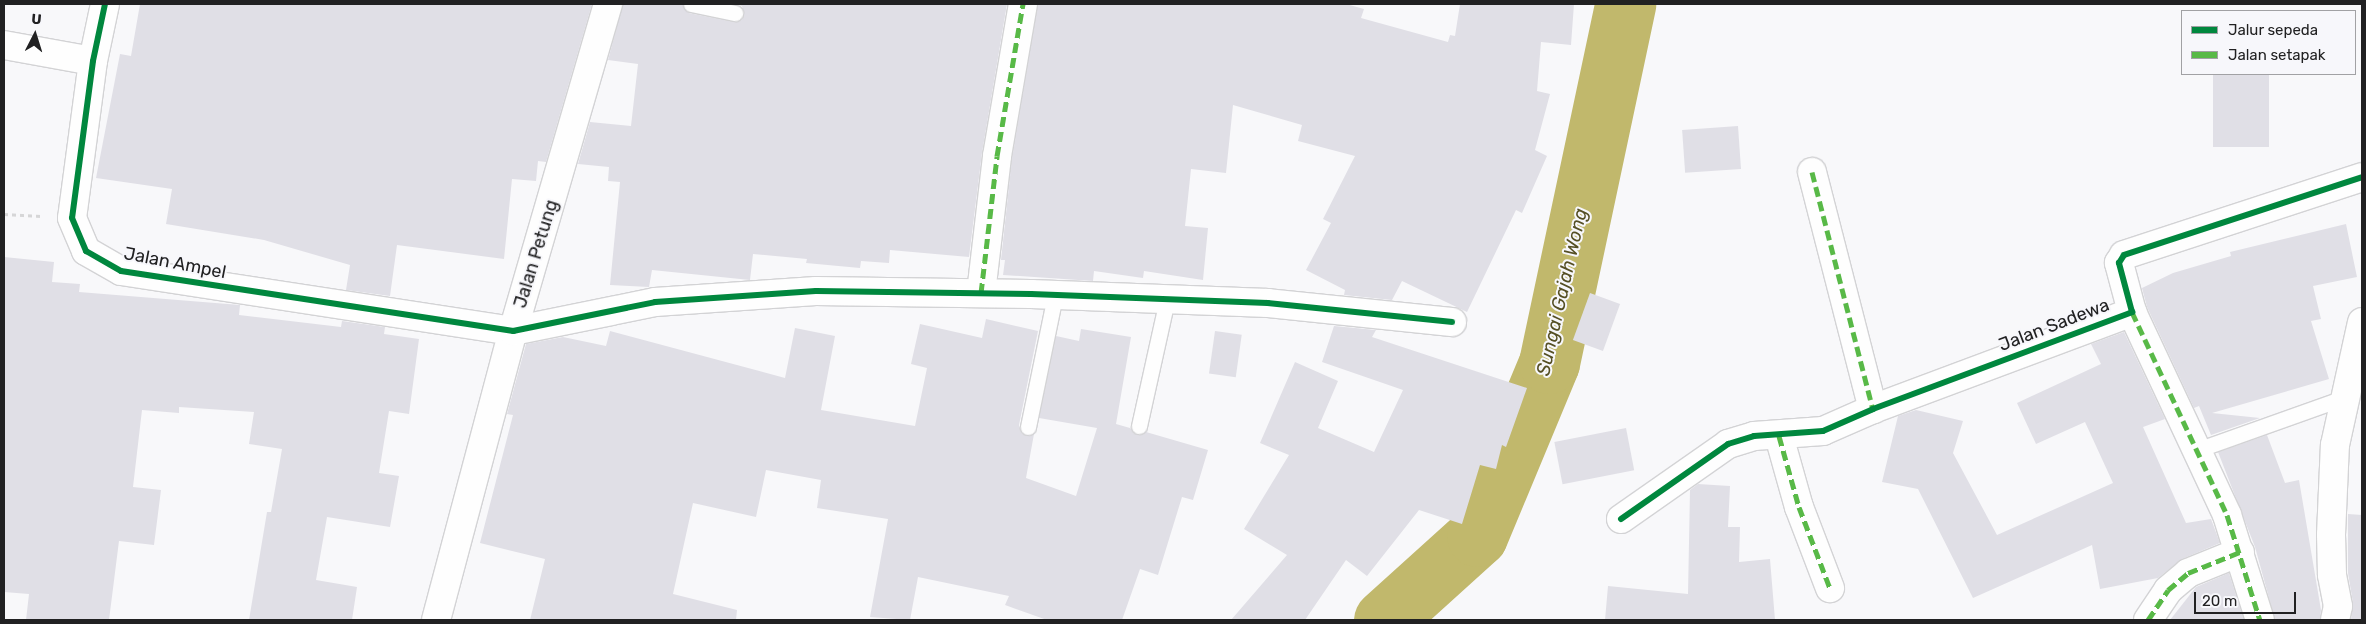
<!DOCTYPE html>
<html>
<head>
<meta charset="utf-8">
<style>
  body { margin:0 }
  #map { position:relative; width:2366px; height:624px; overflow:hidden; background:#f8f8fa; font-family:Rubik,sans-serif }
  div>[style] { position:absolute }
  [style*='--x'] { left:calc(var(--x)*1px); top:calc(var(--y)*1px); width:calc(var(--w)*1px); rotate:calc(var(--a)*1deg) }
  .river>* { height:61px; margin:-30.5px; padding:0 30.5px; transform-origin:30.5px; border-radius:30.5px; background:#c1b86c }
  .building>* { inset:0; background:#e0dfe6; transform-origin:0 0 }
  .path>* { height:3px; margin-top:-1.5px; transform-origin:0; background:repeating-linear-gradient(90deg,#d6d6d7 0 4px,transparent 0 8px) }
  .roads { filter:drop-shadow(1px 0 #d3d3d5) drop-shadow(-1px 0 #d3d3d5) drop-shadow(0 1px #d3d3d5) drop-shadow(0 -1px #d3d3d5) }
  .service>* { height:15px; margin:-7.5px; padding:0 7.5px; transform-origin:7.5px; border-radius:7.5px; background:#fefefe }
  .minor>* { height:28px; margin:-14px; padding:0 14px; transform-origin:14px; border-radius:14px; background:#fefefe }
  .quiet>* { height:5px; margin-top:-2.5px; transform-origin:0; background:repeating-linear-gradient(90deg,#58b947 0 10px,transparent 0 15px) }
  .cycleway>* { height:6px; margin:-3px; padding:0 3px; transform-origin:3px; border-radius:3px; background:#00873e }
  span { translate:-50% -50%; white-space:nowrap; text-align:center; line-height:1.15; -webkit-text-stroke:4px #f7f7fb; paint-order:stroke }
  .street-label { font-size:18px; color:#212122 }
  .water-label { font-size:19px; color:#554f24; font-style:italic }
  .frame { position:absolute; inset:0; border:5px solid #212122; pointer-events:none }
  .legend { position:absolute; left:2181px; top:10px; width:175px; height:65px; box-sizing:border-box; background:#f7f7fb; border:1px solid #a1a1a4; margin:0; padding:6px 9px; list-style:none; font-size:15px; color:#212122 }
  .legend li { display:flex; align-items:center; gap:10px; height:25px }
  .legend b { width:25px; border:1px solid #a1a1a4 }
  .north { position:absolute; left:10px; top:10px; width:50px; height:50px; -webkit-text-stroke:4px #f7f7fb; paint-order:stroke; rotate:5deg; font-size:14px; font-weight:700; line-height:20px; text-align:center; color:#212122 }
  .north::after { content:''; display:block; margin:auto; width:18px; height:22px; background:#212122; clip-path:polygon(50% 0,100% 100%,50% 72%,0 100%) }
  .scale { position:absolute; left:2194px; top:592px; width:102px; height:22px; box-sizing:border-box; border:2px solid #212122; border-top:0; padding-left:6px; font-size:15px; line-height:18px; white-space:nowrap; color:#212122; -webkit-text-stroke:4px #f7f7fb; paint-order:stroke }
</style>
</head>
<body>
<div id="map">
  <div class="river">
    <i style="--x:1384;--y:620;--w:125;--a:-42.1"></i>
    <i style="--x:1477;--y:536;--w:187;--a:-67.4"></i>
    <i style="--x:1549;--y:363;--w:367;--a:-78"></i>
  </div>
  <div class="building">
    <i style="clip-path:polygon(140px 4px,592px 4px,546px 162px,538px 161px,536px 181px,512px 179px,504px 259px,397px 245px,390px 296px,346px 290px,350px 265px,264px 240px,166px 224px,172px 189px,96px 178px,120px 54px,131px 56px)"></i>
    <i style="clip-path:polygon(623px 4px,682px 4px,689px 13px,734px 22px,742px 20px,744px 14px,742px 6px,737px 4px,1007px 4px,982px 153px,969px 257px,890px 250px,889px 263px,861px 261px,860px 268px,806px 263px,807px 259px,753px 254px,750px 280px,652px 270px,649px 287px,610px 285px,620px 182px,608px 181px,609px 167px,578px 164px,590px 122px,631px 126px,638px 64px,608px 60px)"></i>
    <i style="clip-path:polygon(1038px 4px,1346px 4px,1364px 9px,1361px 18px,1448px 42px,1450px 35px,1455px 36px,1460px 4px,1574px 4px,1571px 45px,1541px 42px,1537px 91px,1550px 94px,1535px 150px,1547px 156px,1522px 213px,1516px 210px,1467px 312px,1402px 281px,1392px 300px,1344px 295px,1345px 290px,1306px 270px,1331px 223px,1323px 219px,1355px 156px,1298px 141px,1302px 125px,1233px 105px,1226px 173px,1191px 169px,1185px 226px,1208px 228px,1203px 280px,1144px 271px,1143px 278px,1094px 271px,1093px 281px,1003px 275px,1005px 260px,1001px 260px,1012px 158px)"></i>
    <i style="left:2213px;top:74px;width:56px;height:73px"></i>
    <i style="left:1738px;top:126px;width:43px;height:56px;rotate:86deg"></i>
    <i style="clip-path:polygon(2346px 224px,2357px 277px,2313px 286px,2321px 319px,2311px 321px,2329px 379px,2212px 413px,2260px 418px,2211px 435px,2199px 406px,2194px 408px,2147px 307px,2142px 288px,2173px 273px,2231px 256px,2230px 252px)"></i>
    <i style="clip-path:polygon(4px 257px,54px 262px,52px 282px,80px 284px,79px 292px,240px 305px,239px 315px,341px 327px,342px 321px,385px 327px,384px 334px,419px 339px,409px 414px,389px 411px,379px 473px,399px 476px,390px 527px,327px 517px,316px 580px,357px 587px,352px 620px,249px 620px,267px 512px,271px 512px,282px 449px,249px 444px,254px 412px,179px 407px,179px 413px,142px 410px,133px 487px,161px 490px,154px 545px,119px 541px,109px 620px,26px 620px,29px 594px,4px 592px)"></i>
    <i style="left:1590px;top:293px;width:32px;height:50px;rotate:20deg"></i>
    <i style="clip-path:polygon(986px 319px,1038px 331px,1019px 425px,1022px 434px,1034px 434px,1026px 478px,1076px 496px,1097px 428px,1039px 418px,1056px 336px,1079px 341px,1081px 329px,1131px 337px,1116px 424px,1130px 428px,1137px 435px,1146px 432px,1208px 450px,1193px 500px,1182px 497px,1158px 575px,1140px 569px,1122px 620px,1047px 620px,1005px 605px,1009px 596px,918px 577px,910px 620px,870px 617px,888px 519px,817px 508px,821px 480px,766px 470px,756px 517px,693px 503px,673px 594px,737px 610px,736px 620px,530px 620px,545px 559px,480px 543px,513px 415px,507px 414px,526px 344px,563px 337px,606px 346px,610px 331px,785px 378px,795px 328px,835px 336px,821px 410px,915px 426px,927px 368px,911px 364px,920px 324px,982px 338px)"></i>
    <i style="clip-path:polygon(1334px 326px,1376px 330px,1372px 337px,1527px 388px,1506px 447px,1502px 445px,1496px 469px,1480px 465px,1462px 524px,1419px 510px,1367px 576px,1346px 560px,1305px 620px,1231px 620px,1287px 555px,1244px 529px,1289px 455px,1260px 443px,1295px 362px,1338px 381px,1318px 428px,1374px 452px,1403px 390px,1322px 362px)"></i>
    <i style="left:1215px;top:331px;width:27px;height:43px;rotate:8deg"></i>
    <i style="clip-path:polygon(2124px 332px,2165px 419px,2143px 427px,2186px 523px,2211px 519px,2220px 543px,2182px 559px,2158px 578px,2100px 589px,2092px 545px,1973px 598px,1918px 489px,1882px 482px,1898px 416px,1916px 410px,1963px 421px,1953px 453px,1997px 535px,2113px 483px,2085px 422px,2036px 444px,2017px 403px,2101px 364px,2091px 344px)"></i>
    <i style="left:1626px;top:428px;width:43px;height:73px;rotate:79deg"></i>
    <i style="clip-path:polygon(2267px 435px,2285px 483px,2299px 480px,2321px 610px,2320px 620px,2275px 620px,2255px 547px,2218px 452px)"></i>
    <i style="clip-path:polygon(1698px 484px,1730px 486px,1728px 527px,1740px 527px,1739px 562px,1770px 559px,1775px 620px,1605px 620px,1608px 586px,1688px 594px,1690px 490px)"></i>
    <i style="clip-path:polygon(2348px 514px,2362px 515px,2362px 620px,2351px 619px,2353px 603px,2348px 573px)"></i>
    <i style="clip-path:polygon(2229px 573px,2244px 620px,2170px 620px,2196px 587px)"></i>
  </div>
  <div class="path">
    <i style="--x:4;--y:214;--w:37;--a:3"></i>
  </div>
  <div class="roads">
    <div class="service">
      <i style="--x:691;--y:4;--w:45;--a:11.6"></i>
      <i style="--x:1139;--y:426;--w:129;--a:-77.5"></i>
      <i style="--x:1028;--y:427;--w:135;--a:-78.4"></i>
      <i style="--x:2197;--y:450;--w:158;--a:-19.6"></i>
    </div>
    <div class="minor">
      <i style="--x:105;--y:4;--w:58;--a:101.9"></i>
      <i style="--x:93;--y:61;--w:158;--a:97.6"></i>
      <i style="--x:72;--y:218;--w:36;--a:67"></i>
      <i style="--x:86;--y:251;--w:40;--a:29.7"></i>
      <i style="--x:121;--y:271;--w:397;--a:8.7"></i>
      <i style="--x:513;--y:331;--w:145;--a:-11.5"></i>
      <i style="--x:655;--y:302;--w:161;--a:-3.9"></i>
      <i style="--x:816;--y:291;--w:215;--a:0.8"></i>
      <i style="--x:1031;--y:294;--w:237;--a:2.2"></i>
      <i style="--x:1268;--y:303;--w:185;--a:5.9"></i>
      <i style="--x:4;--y:45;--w:90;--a:10.2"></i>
      <i style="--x:1812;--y:172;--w:245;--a:75.6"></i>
      <i style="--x:981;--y:293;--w:138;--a:-83.3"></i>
      <i style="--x:997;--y:156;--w:154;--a:-80.3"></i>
      <i style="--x:2132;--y:312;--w:224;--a:64.9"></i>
      <i style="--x:2227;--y:515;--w:110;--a:72.6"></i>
      <i style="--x:1779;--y:436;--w:74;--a:74.3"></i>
      <i style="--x:1799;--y:507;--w:87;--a:69.1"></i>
      <i style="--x:1621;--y:519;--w:131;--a:-35"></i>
      <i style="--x:1728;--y:444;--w:27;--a:-17"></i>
      <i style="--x:1754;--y:436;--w:69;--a:-4.1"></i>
      <i style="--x:1823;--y:431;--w:55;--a:-23.7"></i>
      <i style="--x:1873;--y:409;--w:277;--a:-20.5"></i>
      <i style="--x:2132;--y:312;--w:51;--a:-104.9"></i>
      <i style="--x:2119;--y:263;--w:9;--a:-58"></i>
      <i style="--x:2124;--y:255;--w:250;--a:-18.1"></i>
      <i style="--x:436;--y:620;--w:299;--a:-75.1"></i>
      <i style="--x:513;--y:331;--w:341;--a:-73.8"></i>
      <i style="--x:2148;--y:620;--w:36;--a:-56"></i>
      <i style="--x:2168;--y:590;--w:26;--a:-40"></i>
      <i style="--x:2188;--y:573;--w:56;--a:-22"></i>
      <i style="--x:2335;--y:620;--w:14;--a:-78"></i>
      <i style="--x:2338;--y:606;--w:32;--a:-101"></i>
      <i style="--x:2332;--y:575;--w:40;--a:-91.4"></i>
      <i style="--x:2331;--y:535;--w:90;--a:-87.5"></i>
      <i style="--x:2335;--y:445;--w:126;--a:-77.6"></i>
    </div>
  </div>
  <div class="quiet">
    <i style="--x:1812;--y:172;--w:245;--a:75.6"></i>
    <i style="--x:981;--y:293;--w:138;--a:-83.3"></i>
    <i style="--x:997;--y:156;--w:154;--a:-80.3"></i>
    <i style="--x:2132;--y:312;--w:224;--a:64.9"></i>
    <i style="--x:2227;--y:515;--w:110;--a:72.6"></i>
    <i style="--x:1779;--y:436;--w:74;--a:74.3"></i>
    <i style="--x:1799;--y:507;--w:87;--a:69.1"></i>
    <i style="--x:2148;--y:620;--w:36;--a:-56"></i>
    <i style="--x:2168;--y:590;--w:26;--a:-40"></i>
    <i style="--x:2188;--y:573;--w:56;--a:-22"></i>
  </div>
  <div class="cycleway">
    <i style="--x:105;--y:4;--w:58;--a:101.9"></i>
    <i style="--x:93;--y:61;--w:158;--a:97.6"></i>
    <i style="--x:72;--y:218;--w:36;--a:67"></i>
    <i style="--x:86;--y:251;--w:40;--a:29.7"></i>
    <i style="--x:121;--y:271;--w:397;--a:8.7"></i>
    <i style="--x:513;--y:331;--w:145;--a:-11.5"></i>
    <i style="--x:655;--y:302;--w:161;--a:-3.9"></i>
    <i style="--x:816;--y:291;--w:215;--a:0.8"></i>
    <i style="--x:1031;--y:294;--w:237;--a:2.2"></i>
    <i style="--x:1268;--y:303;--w:185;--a:5.9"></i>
    <i style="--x:1621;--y:519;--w:131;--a:-35"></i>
    <i style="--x:1728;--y:444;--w:27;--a:-17"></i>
    <i style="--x:1754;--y:436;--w:69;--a:-4.1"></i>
    <i style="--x:1823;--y:431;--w:55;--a:-23.7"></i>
    <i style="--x:1873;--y:409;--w:277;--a:-20.5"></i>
    <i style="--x:2132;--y:312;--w:51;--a:-104.9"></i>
    <i style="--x:2119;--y:263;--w:9;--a:-58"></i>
    <i style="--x:2124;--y:255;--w:250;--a:-18.1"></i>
  </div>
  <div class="street-label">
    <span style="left:536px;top:254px;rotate:-73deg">Jalan Petung</span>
    <span style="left:175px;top:263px;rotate:11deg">Jalan Ampel</span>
    <span style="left:2054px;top:325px;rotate:-21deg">Jalan Sadewa</span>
  </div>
  <div class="water-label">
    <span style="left:1562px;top:292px;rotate:-77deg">Sungai Gajah Wong</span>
  </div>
  <div class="frame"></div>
  <ul class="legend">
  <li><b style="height:6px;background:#00873e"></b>Jalur sepeda</li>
  <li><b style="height:6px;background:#58b947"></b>Jalan setapak</li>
  </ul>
  <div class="north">U</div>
  <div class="scale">20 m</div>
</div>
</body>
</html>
